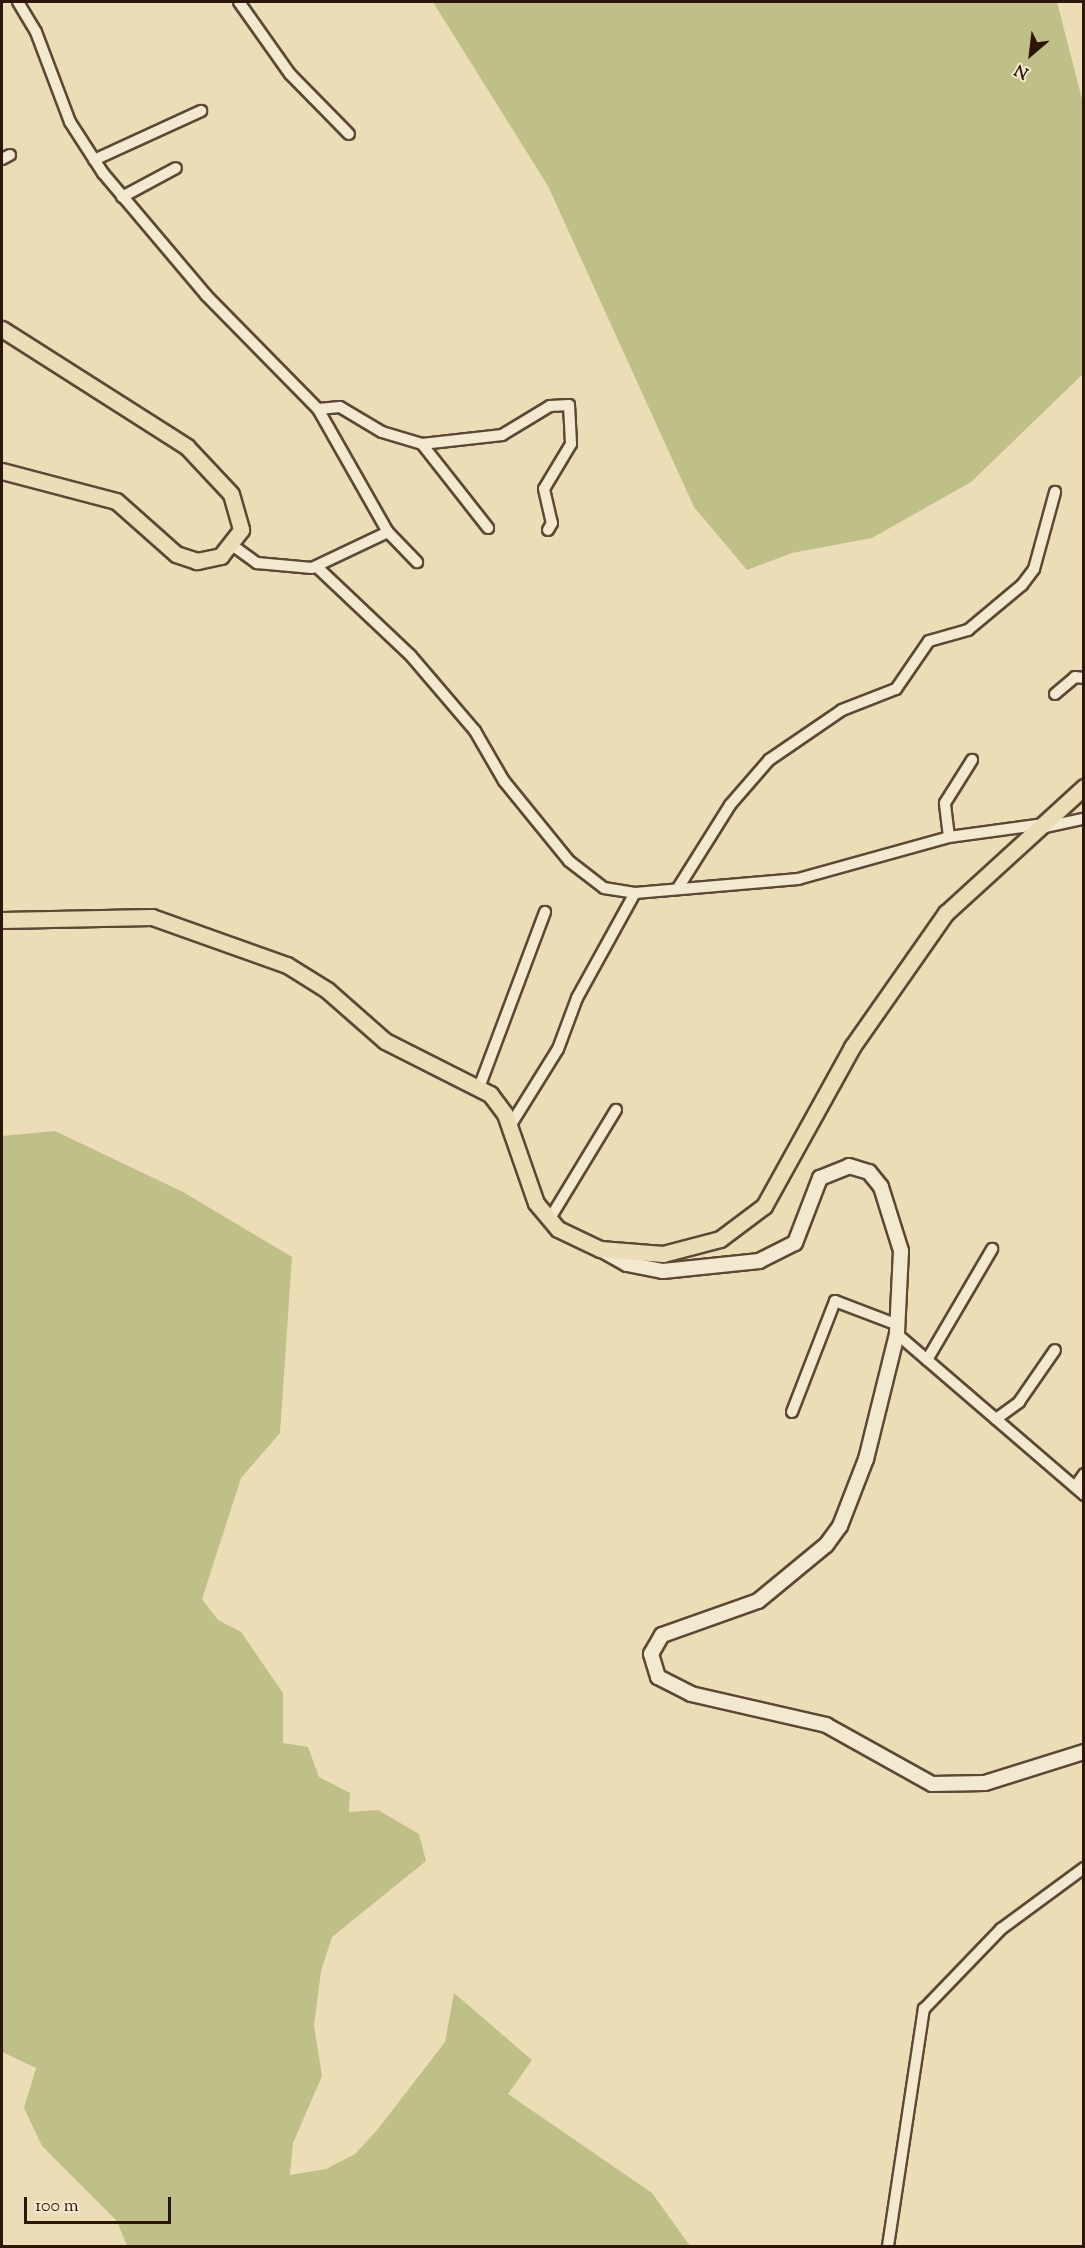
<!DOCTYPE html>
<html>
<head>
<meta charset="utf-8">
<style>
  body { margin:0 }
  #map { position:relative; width:1085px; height:2248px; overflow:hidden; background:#ebddb6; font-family:"Sorts Mill Goudy",serif }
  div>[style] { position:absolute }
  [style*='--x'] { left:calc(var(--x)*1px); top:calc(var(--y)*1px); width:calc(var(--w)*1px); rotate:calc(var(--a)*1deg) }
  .green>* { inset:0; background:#bfbf88 }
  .roads { filter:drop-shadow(2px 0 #5c4834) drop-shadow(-2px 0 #5c4834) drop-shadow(0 2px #5c4834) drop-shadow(0 -2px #5c4834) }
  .minor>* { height:10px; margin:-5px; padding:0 5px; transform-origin:5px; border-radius:5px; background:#f2e9d0 }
  .secondary>* { height:14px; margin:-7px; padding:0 7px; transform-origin:7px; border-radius:7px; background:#f2e9d0 }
  .primary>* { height:15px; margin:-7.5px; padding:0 7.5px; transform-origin:7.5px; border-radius:7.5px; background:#ebddb6 }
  span { translate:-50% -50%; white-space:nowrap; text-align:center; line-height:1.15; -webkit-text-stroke:4.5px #f2e9d0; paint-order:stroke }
  .frame { position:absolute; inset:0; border:3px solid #2c1608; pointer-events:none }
  .north { position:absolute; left:1001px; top:24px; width:60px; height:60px; -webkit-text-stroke:4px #f2e9d0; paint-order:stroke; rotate:208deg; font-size:16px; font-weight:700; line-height:24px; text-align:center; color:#2c1608 }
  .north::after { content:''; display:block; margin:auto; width:21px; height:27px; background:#2c1608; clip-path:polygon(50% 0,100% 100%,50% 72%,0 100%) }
  .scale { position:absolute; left:24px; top:2197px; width:147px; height:27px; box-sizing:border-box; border:3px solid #2c1608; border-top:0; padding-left:8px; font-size:18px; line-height:21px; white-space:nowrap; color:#2c1608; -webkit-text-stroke:4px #f2e9d0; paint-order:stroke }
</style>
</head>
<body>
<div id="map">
  <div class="green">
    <i style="clip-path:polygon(433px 2px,1057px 2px,1083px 103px,1083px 374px,971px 482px,872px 538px,792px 553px,747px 570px,694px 507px,548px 186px)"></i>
    <i style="clip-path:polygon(55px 1131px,183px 1192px,292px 1257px,280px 1433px,241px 1478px,202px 1599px,218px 1620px,241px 1632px,283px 1693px,283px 1743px,308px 1747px,319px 1777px,350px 1793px,349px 1812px,378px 1810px,419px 1834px,426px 1861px,332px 1937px,321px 1971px,314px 2026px,322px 2076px,293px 2143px,290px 2175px,326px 2169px,355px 2154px,378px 2129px,445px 2042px,454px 1993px,532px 2060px,508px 2094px,652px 2193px,690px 2246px,127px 2246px,117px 2221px,42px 2146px,24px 2108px,36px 2068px,2px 2052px,2px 1136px)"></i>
  </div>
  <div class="roads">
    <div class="minor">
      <i style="--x:18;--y:2;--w:35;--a:59"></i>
      <i style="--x:36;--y:32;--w:96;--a:69.3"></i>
      <i style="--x:70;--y:122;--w:61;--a:57.1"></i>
      <i style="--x:103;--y:173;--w:160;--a:49.8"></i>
      <i style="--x:206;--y:295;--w:160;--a:45.5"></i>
      <i style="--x:318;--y:409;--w:142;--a:60.4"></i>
      <i style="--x:388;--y:532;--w:42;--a:46"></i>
      <i style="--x:239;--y:2;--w:88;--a:54.7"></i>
      <i style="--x:290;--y:74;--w:84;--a:45.5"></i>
      <i style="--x:2;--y:159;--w:9;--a:-27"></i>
      <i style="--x:94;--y:160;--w:118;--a:-24.6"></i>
      <i style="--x:122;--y:197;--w:61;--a:-28.2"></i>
      <i style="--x:318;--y:409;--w:22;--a:-5"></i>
      <i style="--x:340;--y:407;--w:49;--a:30.8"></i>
      <i style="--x:382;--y:432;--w:42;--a:16.7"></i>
      <i style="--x:422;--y:444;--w:107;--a:51.8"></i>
      <i style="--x:422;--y:444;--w:81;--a:-6.4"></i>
      <i style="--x:502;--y:435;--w:56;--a:-31.1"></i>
      <i style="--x:550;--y:406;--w:19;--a:-3"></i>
      <i style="--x:569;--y:405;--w:39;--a:87"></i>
      <i style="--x:571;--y:444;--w:52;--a:121"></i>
      <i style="--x:544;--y:489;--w:35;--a:77"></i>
      <i style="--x:552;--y:523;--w:8;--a:120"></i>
      <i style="--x:232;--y:545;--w:31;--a:36"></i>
      <i style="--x:257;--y:563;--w:55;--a:5.2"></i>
      <i style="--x:312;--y:568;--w:84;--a:-25.3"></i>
      <i style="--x:317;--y:567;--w:129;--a:43.4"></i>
      <i style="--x:411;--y:656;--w:99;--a:49.5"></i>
      <i style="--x:475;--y:731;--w:58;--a:59.9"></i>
      <i style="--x:504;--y:781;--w:103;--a:50.9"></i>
      <i style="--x:569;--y:861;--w:44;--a:37.6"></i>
      <i style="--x:604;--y:888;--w:31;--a:9"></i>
      <i style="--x:635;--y:893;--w:164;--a:-4.9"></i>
      <i style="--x:798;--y:879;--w:157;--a:-15.5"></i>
      <i style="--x:949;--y:837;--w:96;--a:-7.8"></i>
      <i style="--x:1055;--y:694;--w:26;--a:-40"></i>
      <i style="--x:1075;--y:677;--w:9;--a:6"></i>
      <i style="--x:1045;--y:827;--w:40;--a:-12"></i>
      <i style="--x:949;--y:837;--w:34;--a:-97"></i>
      <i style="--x:945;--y:803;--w:51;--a:-57.9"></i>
      <i style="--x:678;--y:888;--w:98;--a:-57.9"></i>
      <i style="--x:730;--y:805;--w:60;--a:-49.1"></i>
      <i style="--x:769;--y:760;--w:88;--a:-34.4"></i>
      <i style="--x:842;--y:710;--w:58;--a:-21.3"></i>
      <i style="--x:896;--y:689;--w:58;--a:-55.5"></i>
      <i style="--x:929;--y:641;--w:41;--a:-15.8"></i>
      <i style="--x:968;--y:630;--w:70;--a:-39.8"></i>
      <i style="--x:1022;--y:585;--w:20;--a:-53"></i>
      <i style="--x:1034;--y:569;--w:80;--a:-74.7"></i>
      <i style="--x:480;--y:1085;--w:185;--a:-69.4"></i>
      <i style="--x:510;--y:1126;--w:91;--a:-58.1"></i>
      <i style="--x:558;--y:1049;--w:54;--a:-69.6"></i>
      <i style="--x:577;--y:998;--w:120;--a:-61.1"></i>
      <i style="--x:549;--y:1220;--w:129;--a:-58.7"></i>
      <i style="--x:897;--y:1334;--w:247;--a:40.7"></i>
      <i style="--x:927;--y:1360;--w:129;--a:-59.6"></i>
      <i style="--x:792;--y:1412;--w:119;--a:-68.8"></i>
      <i style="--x:835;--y:1301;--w:67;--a:20.9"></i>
      <i style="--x:996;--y:1419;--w:29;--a:-36"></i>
      <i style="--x:1019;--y:1402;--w:63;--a:-55.3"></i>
      <i style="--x:1075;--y:1487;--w:16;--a:-55"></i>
      <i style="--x:888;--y:2246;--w:240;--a:-81.4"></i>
      <i style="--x:924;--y:2009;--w:111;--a:-46.1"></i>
      <i style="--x:1001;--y:1929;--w:103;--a:-36.3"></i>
    </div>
    <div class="secondary">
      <i style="--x:600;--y:1249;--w:31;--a:29"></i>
      <i style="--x:627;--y:1264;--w:37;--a:11"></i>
      <i style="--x:663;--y:1271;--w:97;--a:-5.9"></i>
      <i style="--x:759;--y:1261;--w:40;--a:-26.6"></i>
      <i style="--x:795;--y:1243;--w:70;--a:-69"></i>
      <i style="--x:820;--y:1178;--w:31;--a:-22"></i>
      <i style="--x:849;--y:1166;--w:21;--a:17"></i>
      <i style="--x:869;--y:1172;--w:19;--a:51"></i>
      <i style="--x:881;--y:1187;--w:67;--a:72.6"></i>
      <i style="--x:901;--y:1251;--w:83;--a:92.8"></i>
      <i style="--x:897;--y:1334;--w:129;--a:103.9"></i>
      <i style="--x:866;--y:1459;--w:72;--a:111.2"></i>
      <i style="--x:840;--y:1526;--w:24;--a:126"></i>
      <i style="--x:826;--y:1545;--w:88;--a:140.5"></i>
      <i style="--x:758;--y:1601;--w:102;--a:160.5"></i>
      <i style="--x:662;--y:1635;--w:22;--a:120"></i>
      <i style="--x:651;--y:1654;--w:24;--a:73"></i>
      <i style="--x:658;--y:1677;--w:37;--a:27"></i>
      <i style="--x:691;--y:1694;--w:139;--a:12.9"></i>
      <i style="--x:826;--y:1725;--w:121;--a:29.1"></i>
      <i style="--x:932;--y:1784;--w:53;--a:-1.1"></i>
      <i style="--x:985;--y:1783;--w:104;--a:-17.4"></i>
    </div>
    <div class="primary">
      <i style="--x:2;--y:329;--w:219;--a:32.5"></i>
      <i style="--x:187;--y:447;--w:64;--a:46.9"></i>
      <i style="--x:231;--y:494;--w:37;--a:74"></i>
      <i style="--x:241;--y:530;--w:33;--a:128"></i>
      <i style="--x:221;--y:556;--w:25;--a:168"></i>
      <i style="--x:197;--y:561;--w:22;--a:-162"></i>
      <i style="--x:176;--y:554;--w:80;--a:-138.5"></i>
      <i style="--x:116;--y:501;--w:118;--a:-165.3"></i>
      <i style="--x:2;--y:920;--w:150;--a:-1.1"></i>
      <i style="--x:152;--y:917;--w:143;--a:19.6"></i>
      <i style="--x:287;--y:965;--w:47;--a:32"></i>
      <i style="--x:327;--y:990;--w:77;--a:41.3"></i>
      <i style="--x:385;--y:1041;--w:118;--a:26.8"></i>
      <i style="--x:490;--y:1094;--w:25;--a:53"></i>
      <i style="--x:505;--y:1114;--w:94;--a:70.8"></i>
      <i style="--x:536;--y:1203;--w:34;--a:50"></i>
      <i style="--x:558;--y:1229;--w:47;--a:25.5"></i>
      <i style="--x:600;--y:1249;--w:63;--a:4.5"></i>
      <i style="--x:663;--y:1254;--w:59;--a:-14.7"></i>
      <i style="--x:720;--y:1239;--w:55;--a:-36.9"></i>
      <i style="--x:764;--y:1206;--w:182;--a:-61"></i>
      <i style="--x:852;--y:1047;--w:164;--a:-55"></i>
      <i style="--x:946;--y:913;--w:187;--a:-42.4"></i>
    </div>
  </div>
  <div class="frame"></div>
  <div class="north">N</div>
  <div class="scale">100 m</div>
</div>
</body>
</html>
